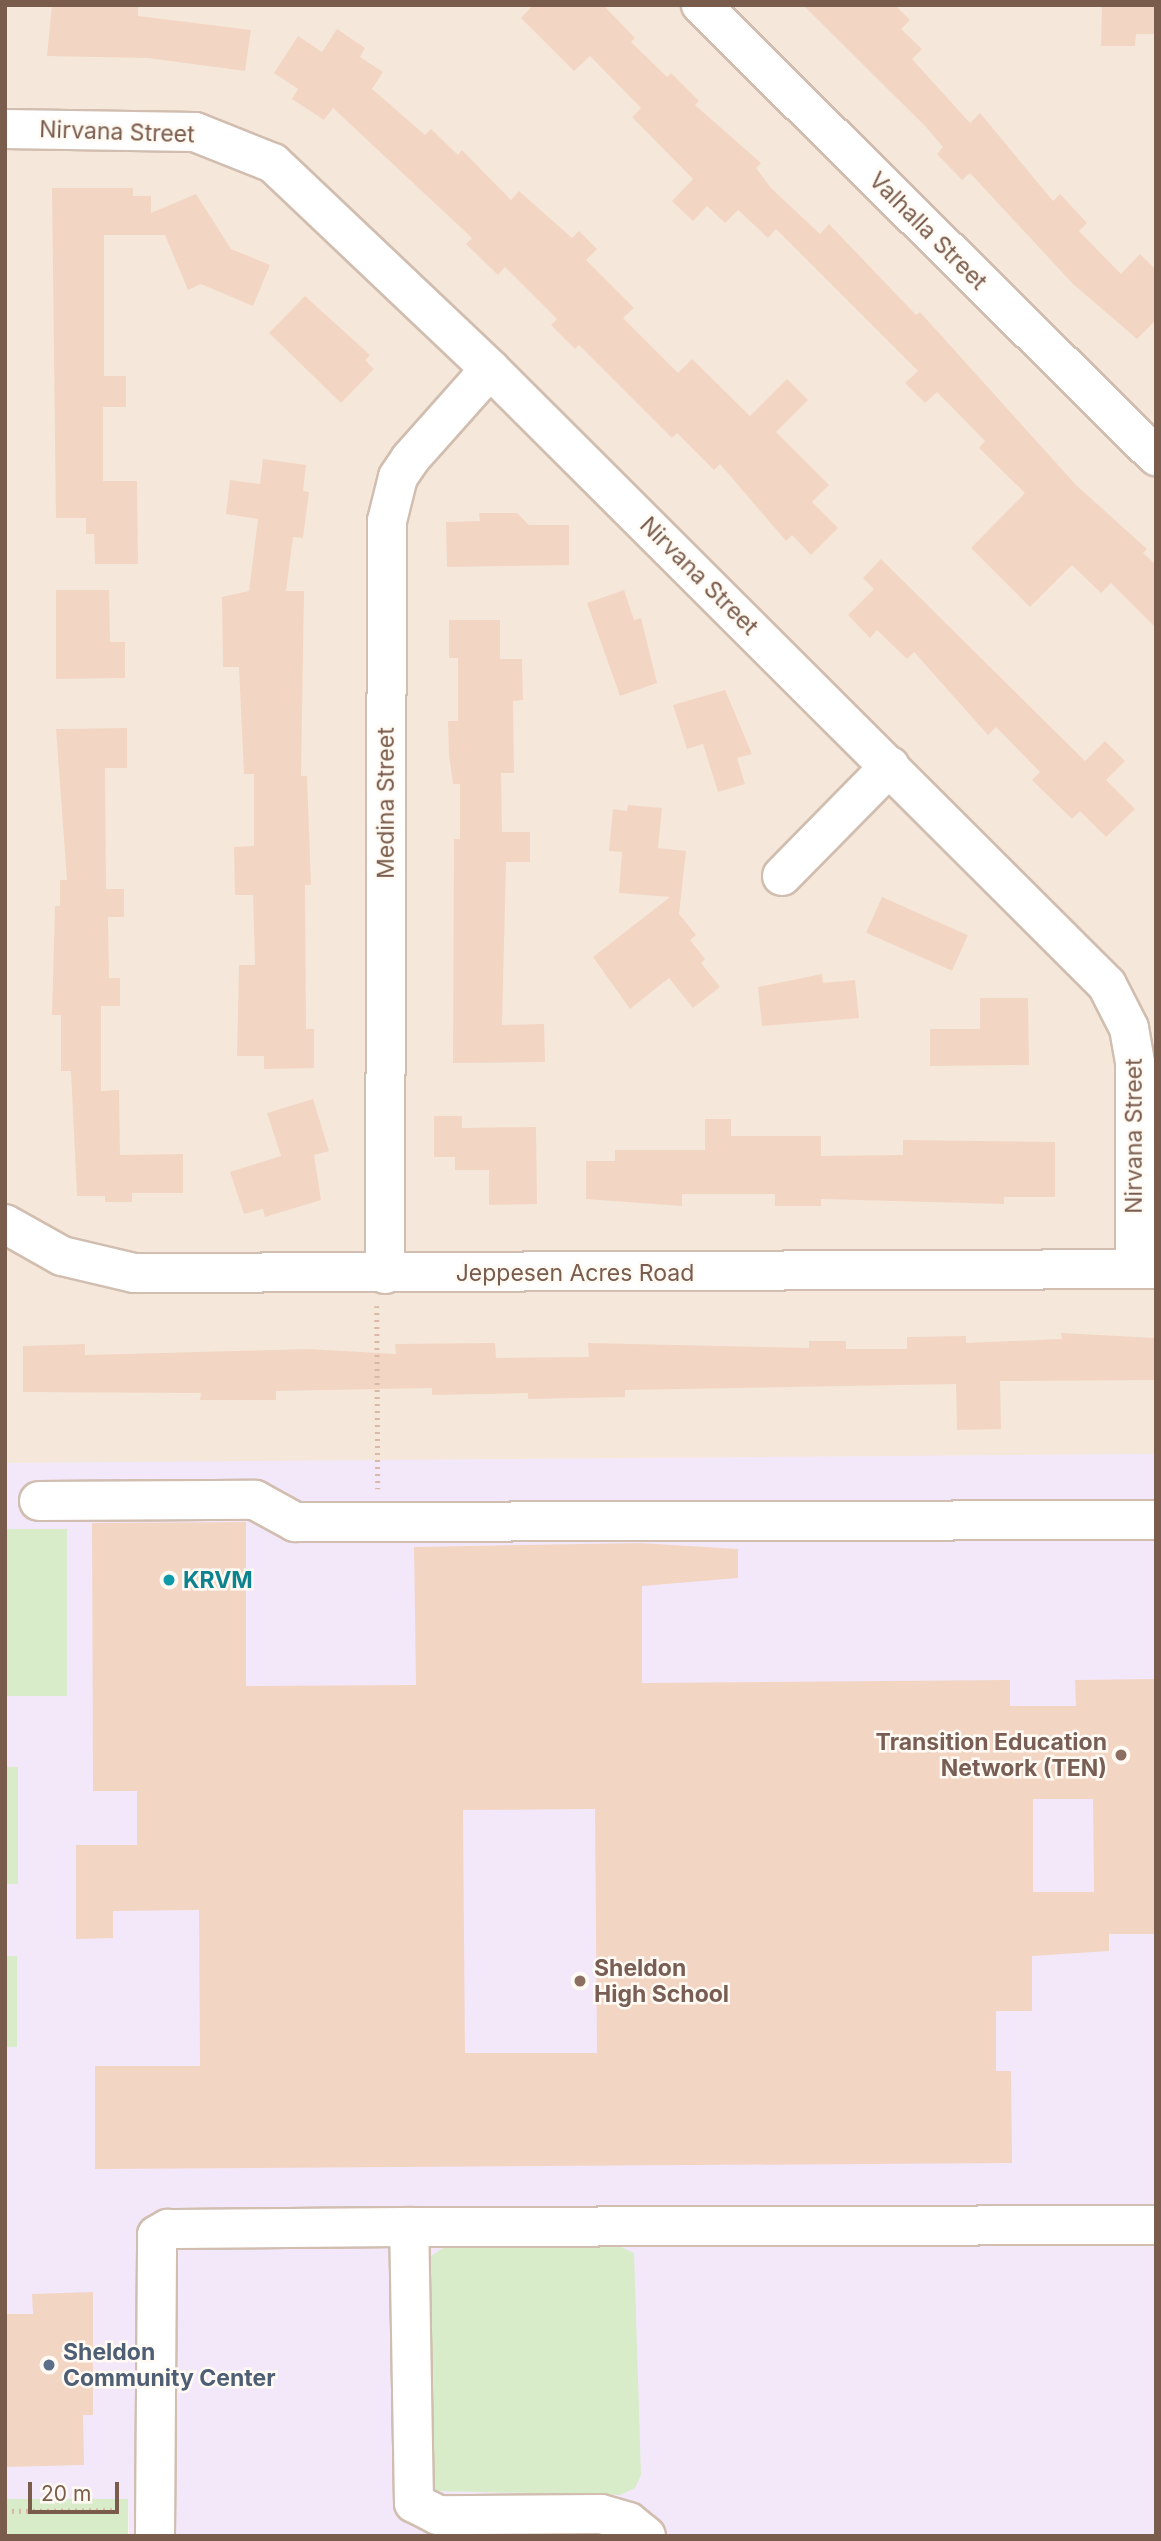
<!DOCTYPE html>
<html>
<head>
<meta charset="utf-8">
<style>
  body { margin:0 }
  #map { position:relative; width:1161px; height:2541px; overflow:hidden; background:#fdf6ec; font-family:Inter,sans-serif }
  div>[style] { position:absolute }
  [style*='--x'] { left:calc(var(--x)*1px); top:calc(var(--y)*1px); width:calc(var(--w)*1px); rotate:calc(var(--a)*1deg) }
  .residential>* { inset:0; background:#f5e8da; transform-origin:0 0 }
  .education>* { inset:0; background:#f3e8fa }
  .green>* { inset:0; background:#d8ecc9; transform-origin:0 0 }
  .building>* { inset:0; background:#f3d5c3; transform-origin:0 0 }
  .path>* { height:4.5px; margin-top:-2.25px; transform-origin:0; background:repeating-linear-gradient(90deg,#d9b8a5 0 2px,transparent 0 7px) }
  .roads { filter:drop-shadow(2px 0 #d1beb0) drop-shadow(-2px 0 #d1beb0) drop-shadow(0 2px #d1beb0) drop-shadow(0 -2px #d1beb0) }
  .minor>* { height:38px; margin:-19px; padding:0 19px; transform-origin:19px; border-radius:19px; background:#fff }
  .dots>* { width:19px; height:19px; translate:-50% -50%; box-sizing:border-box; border:4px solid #fffaf3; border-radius:50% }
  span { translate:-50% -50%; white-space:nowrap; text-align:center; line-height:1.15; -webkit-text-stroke:5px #fffaf3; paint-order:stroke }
  .street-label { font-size:23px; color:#7a5c4d }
  .culture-label { font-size:23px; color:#0d838f; font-weight:700 }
  .left { translate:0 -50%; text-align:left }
  .education-label { font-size:23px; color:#785e54; font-weight:700 }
  .right { translate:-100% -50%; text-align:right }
  .service-label { font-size:23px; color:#4e5e75; font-weight:700 }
  .frame { position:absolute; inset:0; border:7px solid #7a5c4d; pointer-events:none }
  .scale { position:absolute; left:28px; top:2482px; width:91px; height:32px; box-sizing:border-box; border:4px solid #7a5c4d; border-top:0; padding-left:9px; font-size:21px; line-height:24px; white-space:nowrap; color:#7a5c4d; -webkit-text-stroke:5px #fffaf3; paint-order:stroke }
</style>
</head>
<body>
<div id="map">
  <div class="residential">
    <i style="left:5px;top:5px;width:1151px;height:1458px"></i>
  </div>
  <div class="education">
    <i style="clip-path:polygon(1156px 1454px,1156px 2536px,129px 2536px,128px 2499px,5px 2499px,5px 1463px)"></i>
  </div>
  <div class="green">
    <i style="left:5px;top:1529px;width:62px;height:167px"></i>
    <i style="left:18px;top:1767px;width:117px;height:13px;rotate:90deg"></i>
    <i style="left:5px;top:1956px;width:12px;height:91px"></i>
    <i style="clip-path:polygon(446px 2246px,619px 2246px,634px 2253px,641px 2475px,635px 2488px,620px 2495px,434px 2491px,429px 2485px,427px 2259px)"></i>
    <i style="left:5px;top:2499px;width:123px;height:37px"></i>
  </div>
  <div class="building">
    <i style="clip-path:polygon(52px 5px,138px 5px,138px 16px,251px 30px,245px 71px,148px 58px,47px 56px)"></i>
    <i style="clip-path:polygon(533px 5px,603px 5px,635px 38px,631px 42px,667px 77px,671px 73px,699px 101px,695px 105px,761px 163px,756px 168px,771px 188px,820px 234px,829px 224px,916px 315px,920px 312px,1076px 485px,1147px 549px,1143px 553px,1156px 565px,1156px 628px,1111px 583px,1101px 593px,1072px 565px,1030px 607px,971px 548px,1025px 493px,979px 448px,985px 441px,937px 392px,925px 403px,905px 383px,918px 371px,776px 229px,768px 238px,738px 210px,725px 223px,707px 206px,693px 221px,672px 201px,693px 179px,632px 117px,641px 108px,590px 56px,574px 71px,521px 18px)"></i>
    <i style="clip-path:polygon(803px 5px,895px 5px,910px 20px,901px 29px,922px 49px,912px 59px,970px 123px,980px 113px,1053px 201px,1060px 194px,1087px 223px,1079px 231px,1121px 274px,1140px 254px,1156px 270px,1156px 320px,1137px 339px,1073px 284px,970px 173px,962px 180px,937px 154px,943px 147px,926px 127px)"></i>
    <i style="clip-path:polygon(1102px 5px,1156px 5px,1156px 34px,1136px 34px,1135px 46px,1101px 46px)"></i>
    <i style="clip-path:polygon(337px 29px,365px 48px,360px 57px,383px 72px,372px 89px,425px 135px,431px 129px,458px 155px,462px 150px,511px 200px,519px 191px,572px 238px,579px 231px,597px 249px,586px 260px,634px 308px,623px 318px,678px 373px,692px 359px,750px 416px,787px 379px,808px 400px,776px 432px,829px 485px,812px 502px,838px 528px,811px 555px,792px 535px,786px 541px,720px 464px,714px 470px,677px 433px,672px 438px,579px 345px,575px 349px,551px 325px,557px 319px,505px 267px,498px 275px,466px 244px,472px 238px,333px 108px,324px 120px,292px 99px,298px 89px,274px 73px,298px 36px,322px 52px)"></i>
    <i style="clip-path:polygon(52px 188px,133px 188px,133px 196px,151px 196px,151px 213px,196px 194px,231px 249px,270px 265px,253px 306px,201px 284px,188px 290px,165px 235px,104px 235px,104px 376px,126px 376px,126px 407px,103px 407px,103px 481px,137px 481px,138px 564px,95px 564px,94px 534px,86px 534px,86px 518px,56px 518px)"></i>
    <i style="clip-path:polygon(305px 296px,370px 355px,365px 360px,374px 369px,341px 403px,269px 333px)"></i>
    <i style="clip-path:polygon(263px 459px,306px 465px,303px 491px,309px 492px,303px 538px,293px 537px,286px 591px,304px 591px,301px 776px,307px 776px,311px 885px,305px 885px,306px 1029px,314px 1029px,314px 1068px,264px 1069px,264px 1056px,237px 1056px,239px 965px,255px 965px,253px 895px,235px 895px,234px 847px,254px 846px,254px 774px,244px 774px,239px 667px,223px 667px,222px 597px,249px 591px,258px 519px,226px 514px,230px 480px,260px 484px)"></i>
    <i style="clip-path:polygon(479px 513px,517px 513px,529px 525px,569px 525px,569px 565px,447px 567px,446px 522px,480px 521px)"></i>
    <i style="clip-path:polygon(881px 559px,1085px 761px,1105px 741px,1125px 761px,1106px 780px,1135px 809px,1106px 837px,1080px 811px,1072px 819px,1032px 780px,1040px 772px,996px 727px,988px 735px,914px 652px,907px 659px,877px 630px,870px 638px,848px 615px,874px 589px,863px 578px)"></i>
    <i style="clip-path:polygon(56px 590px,109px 590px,110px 642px,125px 642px,125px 678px,56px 679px)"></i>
    <i style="clip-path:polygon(624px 590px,634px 620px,641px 618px,657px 683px,620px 696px,587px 603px)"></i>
    <i style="clip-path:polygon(449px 620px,500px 620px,500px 659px,522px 659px,523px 700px,513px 701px,514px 773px,501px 773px,502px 832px,530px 832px,530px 862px,506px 862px,502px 1025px,544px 1024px,545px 1062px,453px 1063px,454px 839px,460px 839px,460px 784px,453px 784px,449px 755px,448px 721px,458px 721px,458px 658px,449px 658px)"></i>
    <i style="clip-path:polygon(725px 690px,752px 754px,737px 758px,745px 784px,718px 792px,703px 744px,687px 749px,673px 705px)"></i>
    <i style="clip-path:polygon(127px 728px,127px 768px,105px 768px,106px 889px,124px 889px,124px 917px,108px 917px,109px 978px,120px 978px,120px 1006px,101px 1006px,101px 1091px,119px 1090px,120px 1155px,183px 1154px,183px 1193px,132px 1193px,132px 1202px,105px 1202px,105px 1196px,77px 1196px,71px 1071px,61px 1071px,61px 1015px,52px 1015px,55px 906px,60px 906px,60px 880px,67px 880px,56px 729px)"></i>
    <i style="clip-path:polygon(628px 805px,662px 808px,658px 848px,686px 851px,679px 914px,696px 935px,690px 940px,705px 959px,701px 963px,720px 987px,693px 1008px,669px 978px,630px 1009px,593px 957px,670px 897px,619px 893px,622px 852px,609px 851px,613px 809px,627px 811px)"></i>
    <i style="left:882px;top:897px;width:94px;height:39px;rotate:24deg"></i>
    <i style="clip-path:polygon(822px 974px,823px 983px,855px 980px,859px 1018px,762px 1026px,758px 987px)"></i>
    <i style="clip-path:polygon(980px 998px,1028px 998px,1029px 1065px,930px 1066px,930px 1029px,980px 1029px)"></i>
    <i style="clip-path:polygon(313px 1099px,329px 1151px,314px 1155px,321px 1200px,265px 1217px,263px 1209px,244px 1214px,230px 1172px,281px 1156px,267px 1113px)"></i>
    <i style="clip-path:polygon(434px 1116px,462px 1116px,462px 1128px,536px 1127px,537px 1204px,489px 1205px,489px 1170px,455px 1170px,455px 1157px,434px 1157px)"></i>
    <i style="clip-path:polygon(705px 1119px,731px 1119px,731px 1136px,821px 1136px,821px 1156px,903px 1155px,903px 1140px,1055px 1142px,1055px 1197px,1004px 1197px,1004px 1204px,821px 1199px,821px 1206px,775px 1206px,775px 1194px,682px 1194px,682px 1206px,586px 1199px,586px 1161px,615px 1161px,615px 1150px,705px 1150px)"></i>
    <i style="clip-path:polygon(1061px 1333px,1156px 1338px,1156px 1380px,1000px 1381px,1001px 1429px,957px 1430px,956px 1384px,625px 1390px,625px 1397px,528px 1399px,528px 1393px,432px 1395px,432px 1388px,276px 1391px,276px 1400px,200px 1400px,201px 1393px,23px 1392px,23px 1346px,85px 1344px,85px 1355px,308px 1349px,396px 1354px,395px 1344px,495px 1343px,496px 1358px,589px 1357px,588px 1343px,809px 1348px,809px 1341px,846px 1341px,846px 1349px,907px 1349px,907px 1337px,966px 1336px,966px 1343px,1062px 1339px)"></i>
    <i style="clip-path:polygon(evenodd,246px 1522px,246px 1686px,416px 1685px,414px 1547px,640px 1543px,738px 1549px,738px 1578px,642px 1586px,642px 1683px,1010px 1680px,1010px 1706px,1076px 1706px,1075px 1680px,1156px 1679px,1156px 1934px,1109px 1934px,1109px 1951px,1032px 1956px,1032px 2011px,996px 2011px,996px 2071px,1011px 2071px,1012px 2163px,95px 2169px,95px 2066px,200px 2066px,199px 1910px,113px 1911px,113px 1938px,76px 1939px,76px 1845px,137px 1845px,137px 1791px,93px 1791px,92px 1523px,246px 1522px,1033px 1799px,1093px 1799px,1094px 1892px,1033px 1892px,1033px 1799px,246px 1522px,595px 1809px,597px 2053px,465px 2053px,463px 1810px,595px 1809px)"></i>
    <i style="clip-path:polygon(93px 2292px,93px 2415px,83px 2415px,84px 2465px,5px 2467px,5px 2314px,33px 2314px,32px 2294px)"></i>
  </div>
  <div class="path">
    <i style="--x:377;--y:1306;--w:183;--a:89.7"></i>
    <i style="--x:5;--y:2511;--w:118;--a:-0.5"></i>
  </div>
  <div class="roads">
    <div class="minor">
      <i style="--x:701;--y:5;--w:641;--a:44.75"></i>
      <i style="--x:5;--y:129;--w:190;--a:0.9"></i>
      <i style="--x:195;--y:132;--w:84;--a:21.7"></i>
      <i style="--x:273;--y:163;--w:299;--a:43.5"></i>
      <i style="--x:490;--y:369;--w:872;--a:44.95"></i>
      <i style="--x:1107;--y:985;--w:48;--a:62.9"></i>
      <i style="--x:1129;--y:1028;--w:36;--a:80"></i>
      <i style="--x:1135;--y:1063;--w:206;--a:90"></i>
      <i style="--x:782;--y:876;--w:154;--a:-45.5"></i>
      <i style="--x:5;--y:1224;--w:65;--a:29.3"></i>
      <i style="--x:62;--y:1256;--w:74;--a:13.3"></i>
      <i style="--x:134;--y:1273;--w:1022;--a:-0.22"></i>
      <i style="--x:385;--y:1274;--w:753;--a:-89.85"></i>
      <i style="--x:387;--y:521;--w:45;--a:-76"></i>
      <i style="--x:398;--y:477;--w:22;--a:-56"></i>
      <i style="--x:410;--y:459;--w:120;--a:-48.4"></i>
      <i style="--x:39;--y:1501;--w:216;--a:-0.3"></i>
      <i style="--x:255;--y:1500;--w:46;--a:28.8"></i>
      <i style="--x:295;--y:1522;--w:861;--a:-0.13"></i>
      <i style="--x:155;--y:2536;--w:301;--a:-89.6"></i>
      <i style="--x:157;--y:2235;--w:13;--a:-29"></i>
      <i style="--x:168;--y:2229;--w:241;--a:-0.5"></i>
      <i style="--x:646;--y:2536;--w:22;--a:-141"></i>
      <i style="--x:629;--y:2522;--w:29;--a:-164"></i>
      <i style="--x:601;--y:2514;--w:163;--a:179.6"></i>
      <i style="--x:438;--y:2515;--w:27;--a:-153"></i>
      <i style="--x:414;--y:2503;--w:276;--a:-91"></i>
      <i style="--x:409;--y:2227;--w:747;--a:-0.15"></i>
    </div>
  </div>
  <div class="dots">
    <i style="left:169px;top:1580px;background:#0f9aa8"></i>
    <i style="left:1121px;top:1755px;background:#8d6e63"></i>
    <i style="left:580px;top:1981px;background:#8d6e63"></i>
    <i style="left:49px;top:2365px;background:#5c6f8a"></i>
  </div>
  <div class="street-label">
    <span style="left:117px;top:132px;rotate:2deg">Nirvana Street</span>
    <span style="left:928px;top:231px;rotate:45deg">Valhalla Street</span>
    <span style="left:699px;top:576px;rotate:45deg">Nirvana Street</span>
    <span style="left:386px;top:803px;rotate:-90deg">Medina Street</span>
    <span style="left:1134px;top:1136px;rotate:-90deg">Nirvana Street</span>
    <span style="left:575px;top:1273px">Jeppesen Acres Road</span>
  </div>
  <div class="culture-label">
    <span class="left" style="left:183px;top:1580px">KRVM</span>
  </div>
  <div class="education-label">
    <span class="right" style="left:1107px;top:1755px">Transition Education<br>Network (TEN)</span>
    <span class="left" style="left:594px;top:1981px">Sheldon<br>High School</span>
  </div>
  <div class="service-label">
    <span class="left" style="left:63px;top:2365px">Sheldon<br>Community Center</span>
  </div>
  <div class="frame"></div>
  <div class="scale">20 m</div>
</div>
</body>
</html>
